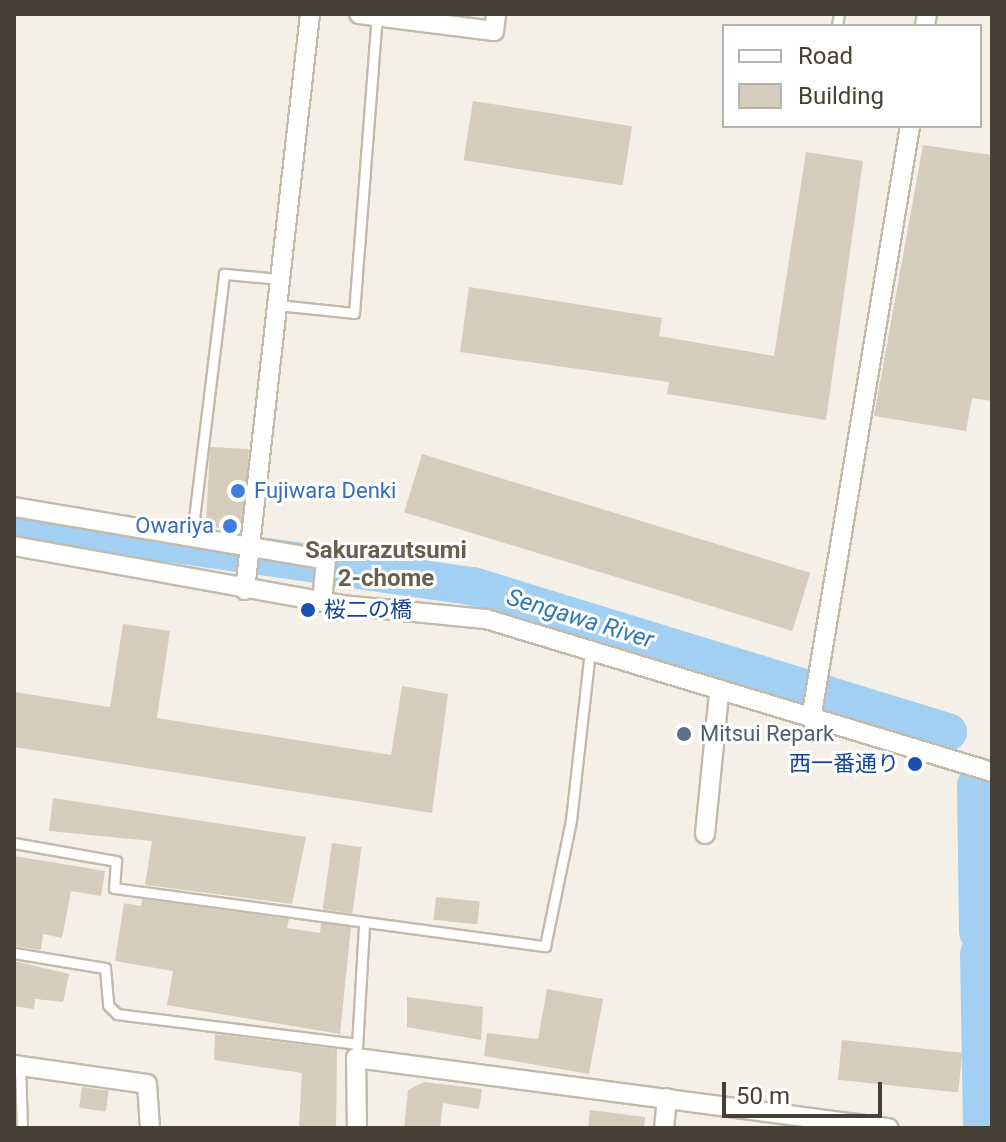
<!DOCTYPE html>
<html>
<head>
<meta charset="utf-8">
<style>
  body { margin:0 }
  #map { position:relative; width:1006px; height:1142px; overflow:hidden; background:#f4f0e7; font-family:Roboto,"Noto Sans JP",sans-serif }
  div>[style] { position:absolute }
  [style*='--x'] { left:calc(var(--x)*1px); top:calc(var(--y)*1px); width:calc(var(--w)*1px); rotate:calc(var(--a)*1deg) }
  .river>* { height:38px; margin:-19px; padding:0 19px; transform-origin:19px; border-radius:19px; background:#a2d0f2 }
  .building>* { inset:0; background:#d5ccbc; transform-origin:0 0 }
  .roads { filter:drop-shadow(2px 0 #c2bbac) drop-shadow(-2px 0 #c2bbac) drop-shadow(0 2px #c2bbac) drop-shadow(0 -2px #c2bbac) }
  .service>* { height:9px; margin:-4.5px; padding:0 4.5px; transform-origin:4.5px; border-radius:4.5px; background:#fff }
  .minor>* { height:18px; margin:-9px; padding:0 9px; transform-origin:9px; border-radius:9px; background:#fff }
  .dots>* { width:22px; height:22px; translate:-50% -50%; box-sizing:border-box; border:4px solid #fff; border-radius:50% }
  span { translate:-50% -50%; white-space:nowrap; text-align:center; line-height:1.15; -webkit-text-stroke:6px #fff; paint-order:stroke }
  .shop-label { font-size:22px; color:#366cbe }
  .left { translate:0 -50%; text-align:left }
  .right { translate:-100% -50%; text-align:right }
  .transit-label { font-size:22px; color:#164399 }
  .service-label { font-size:22px; color:#4e5e75 }
  .neighbourhood-label { font-size:24px; color:#6a5e4c; font-weight:700 }
  .water-label { font-size:24px; color:#2c79b5; font-style:italic }
  .frame { position:absolute; inset:0; border:16px solid #474035; pointer-events:none }
  .legend { position:absolute; left:722px; top:24px; width:260px; height:104px; box-sizing:border-box; background:#fff; border:2px solid #b5b3ae; margin:0; padding:10px 14px; list-style:none; font-size:24px; color:#474035 }
  .legend li { display:flex; align-items:center; gap:16px; height:40px }
  .legend b { width:40px; border:2px solid #b5b3ae }
  .scale { position:absolute; left:722px; top:1082px; width:160px; height:36px; box-sizing:border-box; border:4px solid #474035; border-top:0; padding-left:10px; font-size:24px; line-height:28px; white-space:nowrap; color:#474035; -webkit-text-stroke:6px #fff; paint-order:stroke }
</style>
</head>
<body>
<div id="map">
  <div class="river">
    <i style="--x:14;--y:521;--w:464;--a:8.1"></i>
    <i style="--x:473;--y:586;--w:497;--a:17.1"></i>
    <i style="--x:976;--y:785;--w:147;--a:89.2"></i>
    <i style="--x:979;--y:954;--w:174;--a:89"></i>
  </div>
  <div class="building">
    <i style="left:473px;top:101px;width:161px;height:60px;rotate:9deg"></i>
    <i style="clip-path:polygon(923px 145px,992px 155px,992px 401px,972px 398px,966px 431px,874px 416px)"></i>
    <i style="clip-path:polygon(806px 152px,863px 161px,826px 420px,667px 394px,669px 382px,460px 352px,469px 287px,662px 318px,659px 336px,774px 356px)"></i>
    <i style="left:210px;top:447px;width:39px;height:80px;rotate:3deg"></i>
    <i style="left:422px;top:454px;width:406px;height:61px;rotate:17deg"></i>
    <i style="clip-path:polygon(123px 624px,170px 631px,157px 718px,391px 755px,402px 686px,448px 694px,432px 813px,14px 747px,14px 692px,110px 707px)"></i>
    <i style="clip-path:polygon(53px 798px,306px 837px,292px 904px,145px 885px,152px 841px,49px 831px)"></i>
    <i style="left:332px;top:843px;width:30px;height:67px;rotate:8deg"></i>
    <i style="clip-path:polygon(14px 856px,105px 871px,101px 896px,71px 891px,62px 938px,43px 934px,41px 950px,14px 946px)"></i>
    <i style="left:436px;top:897px;width:44px;height:23px;rotate:6deg"></i>
    <i style="clip-path:polygon(142px 899px,289px 919px,287px 928px,320px 933px,321px 923px,351px 927px,340px 1034px,167px 1005px,173px 971px,115px 961px,124px 903px,141px 906px)"></i>
    <i style="clip-path:polygon(14px 961px,69px 974px,63px 1002px,35px 999px,34px 1009px,14px 1006px)"></i>
    <i style="clip-path:polygon(547px 989px,603px 999px,589px 1074px,484px 1056px,487px 1033px,538px 1039px)"></i>
    <i style="clip-path:polygon(407px 997px,483px 1007px,481px 1040px,407px 1027px)"></i>
    <i style="clip-path:polygon(215px 1034px,337px 1049px,336px 1128px,299px 1128px,302px 1073px,214px 1060px)"></i>
    <i style="left:842px;top:1040px;width:121px;height:40px;rotate:6deg"></i>
    <i style="clip-path:polygon(424px 1082px,482px 1089px,479px 1109px,443px 1103px,440px 1128px,404px 1128px,408px 1090px)"></i>
    <i style="left:82px;top:1087px;width:27px;height:21px;rotate:8deg"></i>
    <i style="clip-path:polygon(590px 1110px,645px 1117px,644px 1128px,588px 1128px)"></i>
  </div>
  <div class="roads">
    <div class="service">
      <i style="--x:837;--y:26;--w:12;--a:-81"></i>
      <i style="--x:277;--y:305;--w:77;--a:5.9"></i>
      <i style="--x:354;--y:313;--w:297;--a:-85.6"></i>
      <i style="--x:192;--y:535;--w:263;--a:-83"></i>
      <i style="--x:224;--y:274;--w:56;--a:5.1"></i>
      <i style="--x:14;--y:843;--w:104;--a:10"></i>
      <i style="--x:116;--y:861;--w:27;--a:94"></i>
      <i style="--x:114;--y:888;--w:435;--a:7.7"></i>
      <i style="--x:545;--y:946;--w:129;--a:-78.3"></i>
      <i style="--x:571;--y:820;--w:170;--a:-83.6"></i>
      <i style="--x:14;--y:953;--w:92;--a:9.4"></i>
      <i style="--x:105;--y:968;--w:37;--a:85"></i>
      <i style="--x:108;--y:1005;--w:13;--a:45"></i>
      <i style="--x:117;--y:1014;--w:242;--a:7.1"></i>
      <i style="--x:357;--y:1047;--w:120;--a:-86.7"></i>
      <i style="--x:20;--y:1066;--w:62;--a:88.2"></i>
    </div>
    <div class="minor">
      <i style="--x:359;--y:14;--w:136;--a:7.2"></i>
      <i style="--x:494;--y:31;--w:17;--a:-83"></i>
      <i style="--x:925;--y:26;--w:12;--a:-81"></i>
      <i style="--x:14;--y:507;--w:316;--a:9.6"></i>
      <i style="--x:326;--y:560;--w:42;--a:95.4"></i>
      <i style="--x:14;--y:546;--w:333;--a:10.2"></i>
      <i style="--x:342;--y:605;--w:145;--a:5.6"></i>
      <i style="--x:486;--y:619;--w:529;--a:16.82"></i>
      <i style="--x:245;--y:590;--w:580;--a:-83.56"></i>
      <i style="--x:811;--y:719;--w:601;--a:-80.52"></i>
      <i style="--x:705;--y:834;--w:142;--a:-84.3"></i>
      <i style="--x:14;--y:1065;--w:134;--a:8.1"></i>
      <i style="--x:147;--y:1084;--w:44;--a:86.1"></i>
      <i style="--x:357;--y:1128;--w:70;--a:-90.8"></i>
      <i style="--x:356;--y:1058;--w:537;--a:7.5"></i>
      <i style="--x:664;--y:1128;--w:30;--a:-84"></i>
    </div>
  </div>
  <div class="dots">
    <i style="left:238px;top:491px;background:#3f7fe0"></i>
    <i style="left:230px;top:526px;background:#3f7fe0"></i>
    <i style="left:308px;top:610px;background:#1a4fb4"></i>
    <i style="left:684px;top:734px;background:#5c6f8a"></i>
    <i style="left:915px;top:764px;background:#1a4fb4"></i>
  </div>
  <div class="shop-label">
    <span class="left" style="left:254px;top:491px">Fujiwara Denki</span>
    <span class="right" style="left:214px;top:526px">Owariya</span>
  </div>
  <div class="transit-label">
    <span class="left" style="left:324px;top:610px">桜二の橋</span>
    <span class="right" style="left:899px;top:764px">西一番通り</span>
  </div>
  <div class="service-label">
    <span class="left" style="left:700px;top:734px">Mitsui Repark</span>
  </div>
  <div class="neighbourhood-label">
    <span style="left:386px;top:565px">Sakurazutsumi<br>2-chome</span>
  </div>
  <div class="water-label">
    <span style="left:580px;top:619px;rotate:17deg">Sengawa River</span>
  </div>
  <div class="frame"></div>
  <ul class="legend">
  <li><b style="height:10px;background:#fff"></b>Road</li>
  <li><b style="height:22px;background:#d5ccbc"></b>Building</li>
  </ul>
  <div class="scale">50 m</div>
</div>
</body>
</html>
